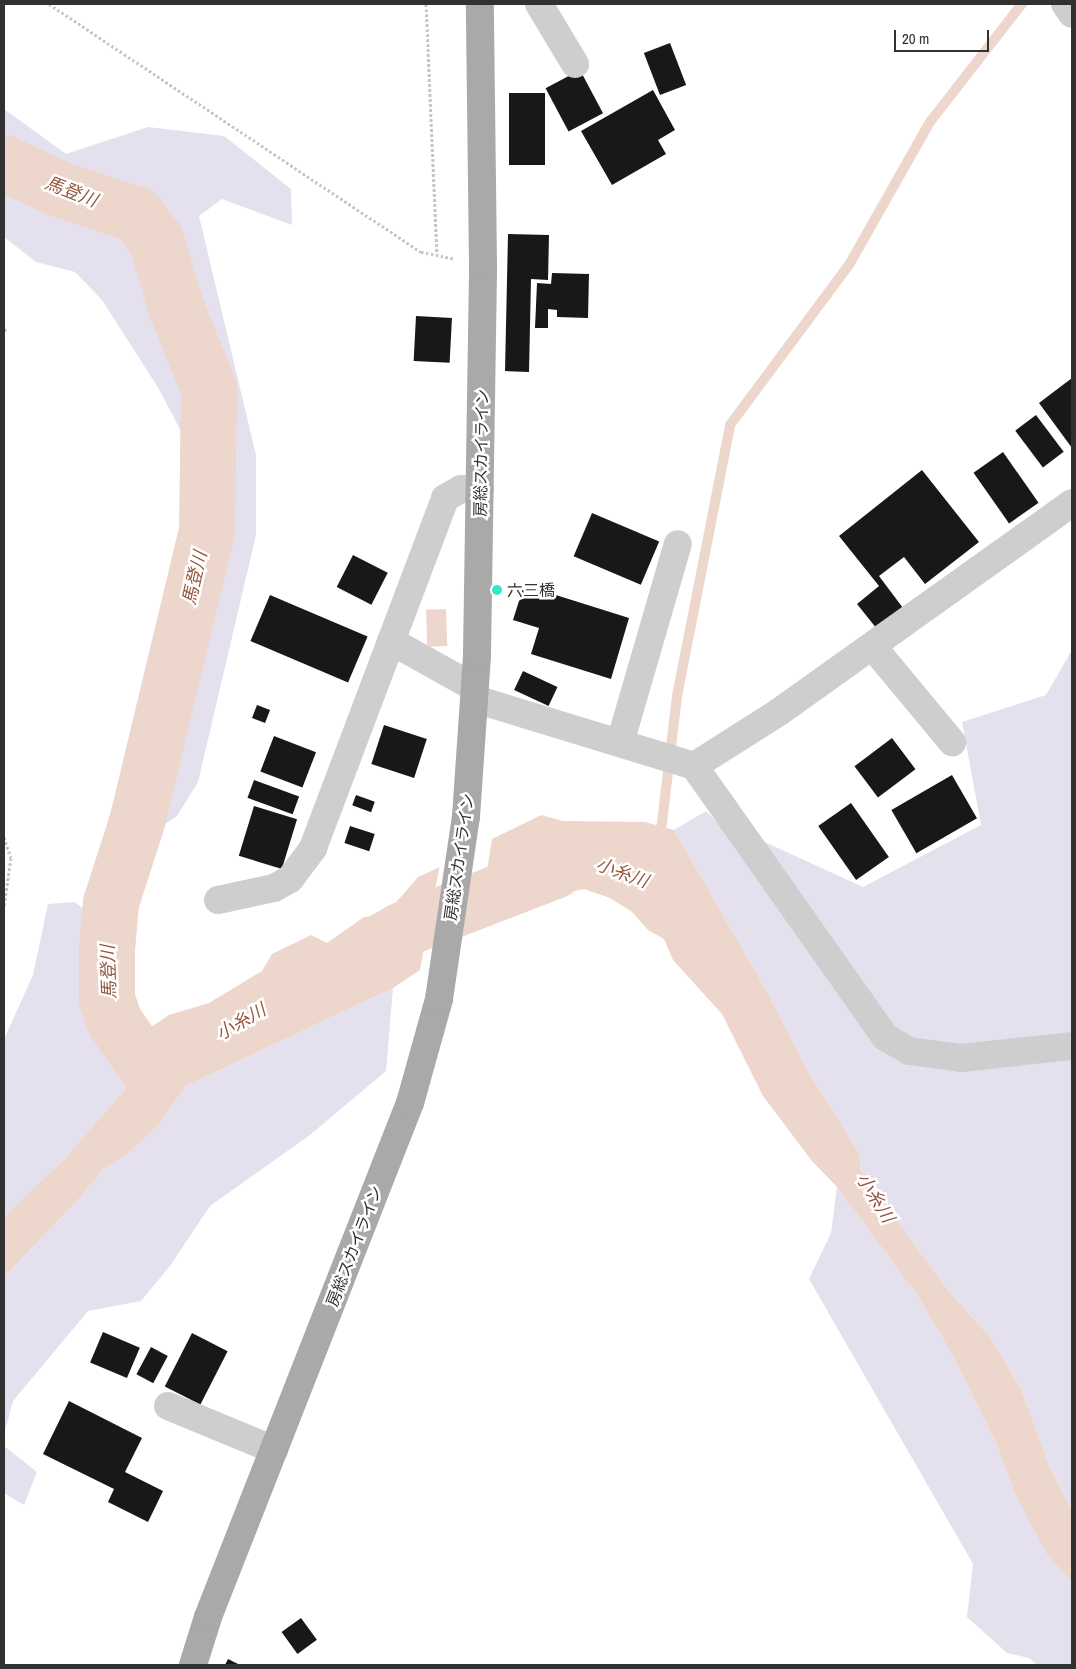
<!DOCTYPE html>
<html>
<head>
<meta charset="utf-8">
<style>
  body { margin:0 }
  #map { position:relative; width:1076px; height:1669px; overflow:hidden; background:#fff; font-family:"Archivo Narrow","Noto Sans JP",sans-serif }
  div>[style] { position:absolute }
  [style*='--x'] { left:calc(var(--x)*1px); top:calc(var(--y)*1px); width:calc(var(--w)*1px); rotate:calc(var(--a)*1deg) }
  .green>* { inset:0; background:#e5e0ee }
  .water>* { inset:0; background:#edd6cc; transform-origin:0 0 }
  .pier>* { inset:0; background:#fff }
  .stream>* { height:10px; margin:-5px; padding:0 5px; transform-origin:5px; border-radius:5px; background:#edd6cc }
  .river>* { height:56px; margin:-28px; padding:0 28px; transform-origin:28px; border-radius:28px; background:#edd6cc }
  .building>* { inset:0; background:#181818; transform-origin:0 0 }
  .path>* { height:3px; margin-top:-1.5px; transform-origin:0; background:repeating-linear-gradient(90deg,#c5c5c5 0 2.5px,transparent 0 5px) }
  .minor>* { height:28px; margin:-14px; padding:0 14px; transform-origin:14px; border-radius:14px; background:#cecece }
  .major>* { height:28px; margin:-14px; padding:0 14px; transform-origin:14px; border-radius:14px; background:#a9a9a9 }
  .dots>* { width:14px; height:14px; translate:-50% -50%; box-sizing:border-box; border:2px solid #fff; border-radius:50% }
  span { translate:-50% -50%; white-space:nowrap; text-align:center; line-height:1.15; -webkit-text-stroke:5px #fff; paint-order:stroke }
  .street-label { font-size:16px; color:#313131 }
  .poi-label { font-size:16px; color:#313131 }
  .left { translate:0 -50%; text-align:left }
  .water-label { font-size:18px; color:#95573e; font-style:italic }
  .frame { position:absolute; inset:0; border:5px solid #313131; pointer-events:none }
  .scale { position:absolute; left:894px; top:30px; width:95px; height:22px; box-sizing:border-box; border:2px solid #313131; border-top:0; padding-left:6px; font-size:15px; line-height:18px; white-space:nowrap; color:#313131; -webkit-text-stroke:4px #fff; paint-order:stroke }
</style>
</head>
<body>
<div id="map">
  <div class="green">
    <i style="clip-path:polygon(4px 109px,66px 154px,148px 127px,224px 136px,291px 189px,292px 225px,222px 199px,199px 216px,256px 455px,256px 535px,198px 782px,177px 816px,148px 836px,203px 644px,215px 497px,159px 389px,102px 300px,75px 272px,36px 262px,4px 237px)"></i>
    <i style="clip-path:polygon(1072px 650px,1072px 1510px,1050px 1468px,1021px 1389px,990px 1337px,946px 1288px,861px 1171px,859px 1153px,809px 1073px,765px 988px,674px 830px,706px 811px,744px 850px,767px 843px,863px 887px,981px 825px,962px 722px,1046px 695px)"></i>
    <i style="clip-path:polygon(75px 902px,95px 919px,84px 977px,119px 1029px,127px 1047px,123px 1058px,133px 1068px,126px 1088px,65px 1158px,4px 1217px,4px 1039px,33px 975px,48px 904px)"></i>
    <i style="clip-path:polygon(393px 988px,386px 1071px,310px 1135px,210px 1206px,170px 1266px,141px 1301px,88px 1311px,13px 1401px,4px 1435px,4px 1277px,80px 1198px,103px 1169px,127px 1154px,158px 1126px,186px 1086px)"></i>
    <i style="clip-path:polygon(837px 1187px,917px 1295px,953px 1356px,996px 1443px,1014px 1492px,1046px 1552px,1072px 1582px,1072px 1665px,1037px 1665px,1029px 1658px,1007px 1653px,967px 1617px,973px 1564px,809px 1279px,831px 1233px)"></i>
    <i style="clip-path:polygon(4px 1446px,37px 1472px,24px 1505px,4px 1493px)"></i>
  </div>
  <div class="water">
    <i style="left:446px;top:609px;width:37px;height:20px;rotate:88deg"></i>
    <i style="clip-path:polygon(541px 815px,563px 821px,645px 822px,674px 830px,765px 988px,809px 1073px,859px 1153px,861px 1171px,946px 1288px,990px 1337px,1021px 1389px,1050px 1468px,1072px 1510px,1072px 1582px,1046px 1553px,1014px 1492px,996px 1443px,953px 1356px,917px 1295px,837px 1187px,812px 1161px,763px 1096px,722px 1014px,673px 960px,664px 939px,648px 930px,631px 911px,610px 898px,584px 889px,564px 893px,554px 901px,518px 907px,478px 926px,492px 839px)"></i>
    <i style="clip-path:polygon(440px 867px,420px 970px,393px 988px,186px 1086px,158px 1126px,127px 1154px,103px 1169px,80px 1198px,4px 1277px,4px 1217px,65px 1158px,126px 1088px,132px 1068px,123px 1058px,129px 1042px,169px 1015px,209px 1003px,262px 971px,272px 954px,311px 935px,327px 943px,364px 917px,386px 914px,418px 877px)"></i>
  </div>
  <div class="pier">
    <i style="clip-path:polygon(492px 836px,486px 870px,477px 929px,483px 870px)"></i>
    <i style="clip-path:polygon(440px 864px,442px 867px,419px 973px)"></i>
  </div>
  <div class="stream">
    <i style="--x:660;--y:839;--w:144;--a:-83.2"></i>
    <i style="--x:677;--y:696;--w:276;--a:-78.9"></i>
    <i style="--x:730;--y:425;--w:199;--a:-53.4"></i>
    <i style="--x:849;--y:265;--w:164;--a:-60.5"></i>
    <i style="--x:930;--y:122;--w:150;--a:-52.1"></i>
  </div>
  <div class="river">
    <i style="--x:4;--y:163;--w:61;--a:25.3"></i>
    <i style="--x:59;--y:189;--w:82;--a:18.4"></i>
    <i style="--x:137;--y:215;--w:31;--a:53"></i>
    <i style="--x:156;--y:240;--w:70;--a:73.4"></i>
    <i style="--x:176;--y:307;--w:88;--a:68.1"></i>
    <i style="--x:209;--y:389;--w:142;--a:90.8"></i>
    <i style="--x:207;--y:531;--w:296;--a:103.5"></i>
    <i style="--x:138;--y:819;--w:88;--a:107.8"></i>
    <i style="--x:111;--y:903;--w:47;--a:94.9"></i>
    <i style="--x:107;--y:950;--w:49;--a:90"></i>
    <i style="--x:107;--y:999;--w:24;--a:71"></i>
    <i style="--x:115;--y:1022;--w:67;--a:55.4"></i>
    <i style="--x:360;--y:954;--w:48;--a:-29.7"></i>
    <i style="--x:402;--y:930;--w:164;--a:-21.1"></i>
  </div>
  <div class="building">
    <i style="left:670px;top:43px;width:45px;height:28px;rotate:69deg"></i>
    <i style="left:580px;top:70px;width:49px;height:39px;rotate:62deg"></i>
    <i style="clip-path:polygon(653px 90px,675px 130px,658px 140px,666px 154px,612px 185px,581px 131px)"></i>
    <i style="left:509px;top:93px;width:36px;height:72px"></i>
    <i style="clip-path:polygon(508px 234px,549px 235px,548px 280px,531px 279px,529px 372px,505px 371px)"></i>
    <i style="clip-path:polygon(552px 273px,589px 274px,588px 318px,557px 317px,557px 310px,548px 309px,548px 328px,535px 328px,537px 283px,551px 284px)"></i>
    <i style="left:416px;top:316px;width:36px;height:45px;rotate:3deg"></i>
    <i style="clip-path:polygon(1072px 378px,1072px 448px,1039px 403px)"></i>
    <i style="left:1036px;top:415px;width:46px;height:26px;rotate:53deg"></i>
    <i style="left:1003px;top:452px;width:62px;height:36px;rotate:55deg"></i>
    <i style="clip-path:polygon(922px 470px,979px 542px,925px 584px,904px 557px,879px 576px,903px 608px,877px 629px,857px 604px,879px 586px,839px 536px)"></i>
    <i style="left:592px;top:513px;width:73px;height:47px;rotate:23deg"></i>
    <i style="left:353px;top:555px;width:39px;height:36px;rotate:27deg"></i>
    <i style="clip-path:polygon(524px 585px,629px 618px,611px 679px,531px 654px,539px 628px,513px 620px)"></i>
    <i style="left:270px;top:595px;width:106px;height:50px;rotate:23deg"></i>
    <i style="left:523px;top:671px;width:38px;height:21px;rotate:25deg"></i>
    <i style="left:257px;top:705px;width:14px;height:14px;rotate:21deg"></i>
    <i style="left:384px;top:725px;width:45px;height:41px;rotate:18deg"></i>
    <i style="left:274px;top:736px;width:45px;height:38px;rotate:21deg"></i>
    <i style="left:892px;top:738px;width:39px;height:47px;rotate:53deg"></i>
    <i style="left:952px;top:775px;width:50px;height:70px;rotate:60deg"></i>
    <i style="left:254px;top:780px;width:48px;height:19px;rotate:20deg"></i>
    <i style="left:356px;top:795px;width:20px;height:11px;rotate:20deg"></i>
    <i style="left:851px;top:803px;width:66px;height:40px;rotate:55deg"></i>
    <i style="left:254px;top:806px;width:45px;height:52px;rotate:17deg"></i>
    <i style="left:350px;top:826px;width:26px;height:18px;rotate:18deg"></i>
    <i style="left:103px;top:1332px;width:40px;height:33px;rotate:23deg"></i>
    <i style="left:192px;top:1333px;width:40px;height:60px;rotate:27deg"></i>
    <i style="left:151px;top:1347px;width:19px;height:31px;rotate:28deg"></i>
    <i style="clip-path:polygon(69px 1401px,142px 1438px,125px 1472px,163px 1491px,148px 1522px,108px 1502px,114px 1489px,43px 1454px)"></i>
    <i style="left:301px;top:1618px;width:27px;height:24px;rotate:54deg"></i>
    <i style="clip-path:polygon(228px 1659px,240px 1665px,225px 1665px)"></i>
  </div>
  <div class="path">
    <i style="--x:49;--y:4;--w:447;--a:33.7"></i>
    <i style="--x:421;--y:252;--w:33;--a:11"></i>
    <i style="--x:426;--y:4;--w:251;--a:87.5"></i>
    <i style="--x:4;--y:330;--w:3;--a:-18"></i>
    <i style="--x:4;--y:837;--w:22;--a:72"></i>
    <i style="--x:11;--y:858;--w:49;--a:98.3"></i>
  </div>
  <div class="minor">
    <i style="--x:539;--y:4;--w:70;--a:59"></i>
    <i style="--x:1065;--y:4;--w:12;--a:55"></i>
    <i style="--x:391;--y:641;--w:96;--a:29.2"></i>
    <i style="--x:873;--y:647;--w:124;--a:50.3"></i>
    <i style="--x:475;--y:699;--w:229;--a:17"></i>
    <i style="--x:694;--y:766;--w:101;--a:-32.4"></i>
    <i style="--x:779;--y:712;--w:360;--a:-35.5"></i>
    <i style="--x:620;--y:743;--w:207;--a:-73.8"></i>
    <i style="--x:694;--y:766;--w:332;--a:54.8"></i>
    <i style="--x:885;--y:1037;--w:28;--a:30"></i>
    <i style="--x:909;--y:1051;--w:52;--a:7.7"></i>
    <i style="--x:961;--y:1058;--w:112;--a:-6.2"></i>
    <i style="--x:218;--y:900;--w:57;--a:-12.1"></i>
    <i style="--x:274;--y:888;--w:18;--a:-29"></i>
    <i style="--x:290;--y:879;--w:39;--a:-53"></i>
    <i style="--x:313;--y:848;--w:374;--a:-69.3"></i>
    <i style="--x:445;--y:498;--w:18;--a:-29"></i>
    <i style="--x:461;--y:489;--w:19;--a:0"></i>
    <i style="--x:168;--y:1406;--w:115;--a:22.5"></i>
  </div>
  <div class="major">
    <i style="--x:193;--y:1665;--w:50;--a:-72.6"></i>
    <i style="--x:208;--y:1617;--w:552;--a:-68.55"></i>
    <i style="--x:410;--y:1103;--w:108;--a:-74.4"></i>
    <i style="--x:439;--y:999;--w:184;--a:-81.6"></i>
    <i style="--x:466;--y:817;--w:163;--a:-86.1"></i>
    <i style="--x:477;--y:654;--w:389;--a:-89.1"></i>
    <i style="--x:483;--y:265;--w:261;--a:-90.7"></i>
  </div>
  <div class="dots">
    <i style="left:497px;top:590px;background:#35e7c7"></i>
  </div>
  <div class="street-label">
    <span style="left:481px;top:453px;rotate:-89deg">房総スカイライン</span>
    <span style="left:459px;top:857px;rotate:-82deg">房総スカイライン</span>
    <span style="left:354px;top:1246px;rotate:-69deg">房総スカイライン</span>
  </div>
  <div class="poi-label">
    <span class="left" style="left:507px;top:590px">六三橋</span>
  </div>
  <div class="water-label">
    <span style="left:71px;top:192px;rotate:21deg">馬登川</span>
    <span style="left:195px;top:578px;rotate:-77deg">馬登川</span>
    <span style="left:622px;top:873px;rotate:20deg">小糸川</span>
    <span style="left:109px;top:972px;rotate:-92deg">馬登川</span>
    <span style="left:241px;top:1022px;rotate:-30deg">小糸川</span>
    <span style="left:875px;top:1198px;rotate:58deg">小糸川</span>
  </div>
  <div class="frame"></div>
  <div class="scale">20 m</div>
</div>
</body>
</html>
